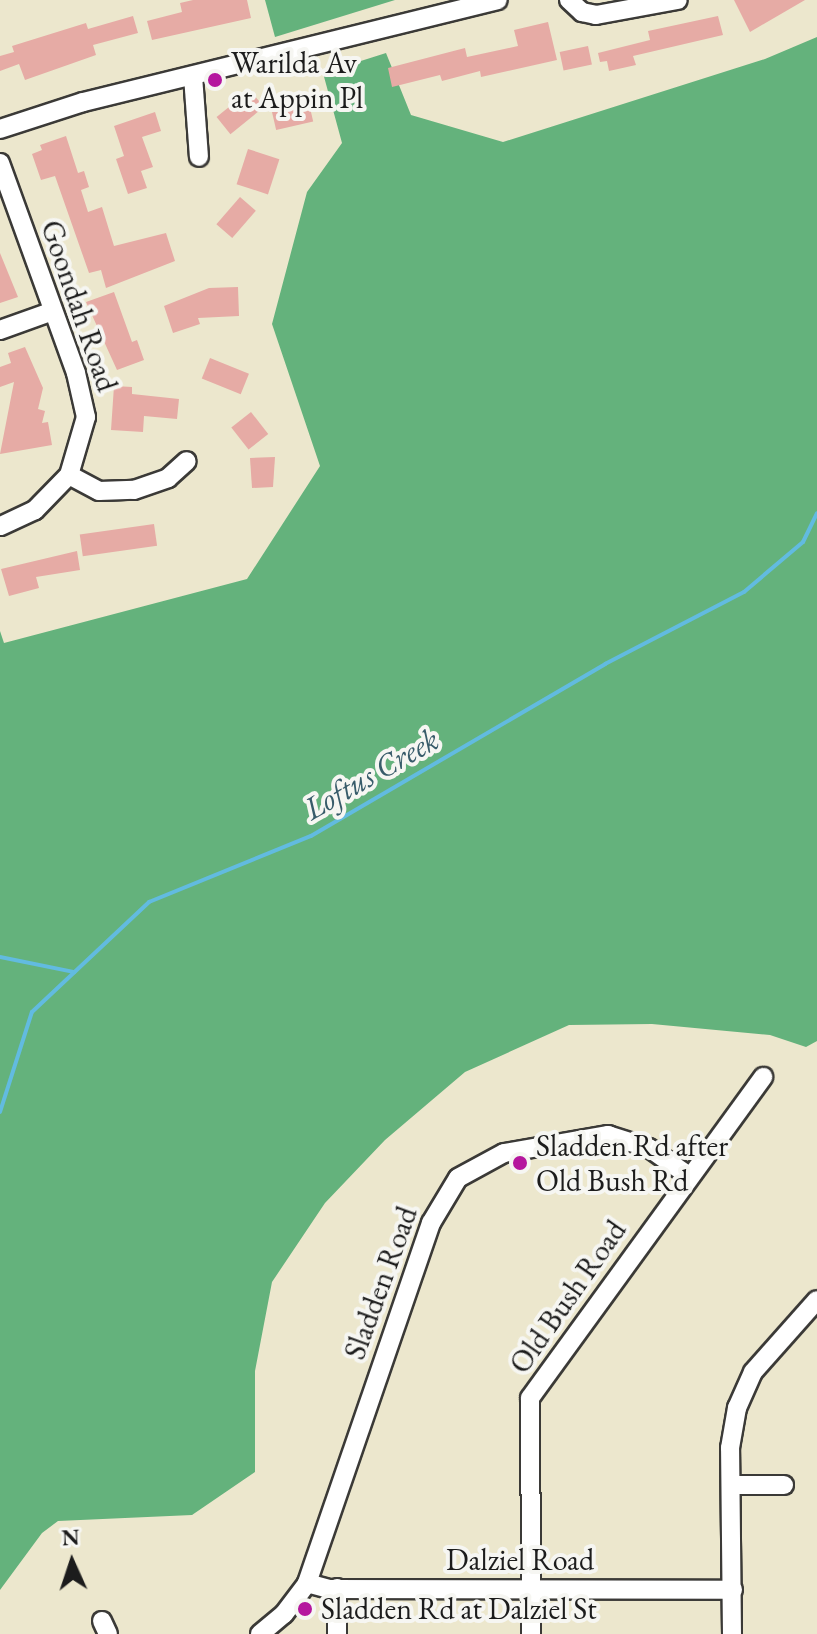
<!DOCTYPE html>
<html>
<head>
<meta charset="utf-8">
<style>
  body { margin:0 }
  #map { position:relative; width:817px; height:1634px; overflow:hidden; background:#ece7cd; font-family:"EB Garamond",serif }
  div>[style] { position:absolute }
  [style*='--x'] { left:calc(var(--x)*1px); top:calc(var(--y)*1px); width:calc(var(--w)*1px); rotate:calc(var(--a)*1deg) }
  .forest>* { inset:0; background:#64b27c }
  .stream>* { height:4px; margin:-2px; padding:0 2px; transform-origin:2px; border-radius:2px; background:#62bbe0 }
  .building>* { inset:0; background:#e6aba5; transform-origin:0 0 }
  .roads { filter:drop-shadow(2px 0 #3b3a37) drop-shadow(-2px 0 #3b3a37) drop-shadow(0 2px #3b3a37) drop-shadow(0 -2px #3b3a37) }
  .minor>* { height:18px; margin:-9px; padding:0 9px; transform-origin:9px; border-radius:9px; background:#fff }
  .dots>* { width:22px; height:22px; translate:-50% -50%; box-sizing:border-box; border:4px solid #f6f6f2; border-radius:50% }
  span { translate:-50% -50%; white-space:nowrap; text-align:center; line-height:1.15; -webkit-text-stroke:8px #f6f6f2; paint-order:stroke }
  .poi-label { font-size:30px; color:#1c1c1c }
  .left { translate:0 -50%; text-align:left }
  .street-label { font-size:30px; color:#1c1c1c }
  .water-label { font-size:32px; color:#385c6a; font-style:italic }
  .north { position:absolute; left:32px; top:1522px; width:80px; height:80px; -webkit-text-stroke:6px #f6f6f2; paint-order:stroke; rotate:357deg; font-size:22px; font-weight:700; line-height:32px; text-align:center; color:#1c1c1c }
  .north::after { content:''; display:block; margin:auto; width:28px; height:36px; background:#1c1c1c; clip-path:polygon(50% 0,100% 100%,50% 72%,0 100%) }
</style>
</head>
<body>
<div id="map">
  <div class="forest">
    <i style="clip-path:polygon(265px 0,395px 0,275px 37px)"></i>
    <i style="clip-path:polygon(817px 37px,817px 1041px,806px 1047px,770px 1035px,652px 1024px,569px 1025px,465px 1072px,385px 1140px,325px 1203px,272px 1282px,255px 1371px,255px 1472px,192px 1515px,58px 1521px,42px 1533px,0 1590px,0 631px,4px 643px,247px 579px,320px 466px,272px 324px,307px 192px,342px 143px,323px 73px,386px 53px,411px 115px,503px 142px,765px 59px)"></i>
  </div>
  <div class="stream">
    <i style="--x:0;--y:957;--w:76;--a:11.5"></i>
    <i style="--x:0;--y:1112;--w:105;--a:-72.3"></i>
    <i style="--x:32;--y:1012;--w:161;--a:-43.2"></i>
    <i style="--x:149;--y:902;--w:175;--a:-22.2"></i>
    <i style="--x:311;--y:836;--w:341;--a:-30.3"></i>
    <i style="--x:605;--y:664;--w:157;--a:-27.4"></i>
    <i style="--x:744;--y:592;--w:77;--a:-40.3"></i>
    <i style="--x:803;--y:542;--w:32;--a:-64"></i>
  </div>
  <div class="building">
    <i style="clip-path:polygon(193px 0,247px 0,251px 18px,152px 40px,147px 21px,182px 12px,180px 3px)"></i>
    <i style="clip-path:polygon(734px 0,805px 0,750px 32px)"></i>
    <i style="clip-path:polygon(133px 16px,138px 33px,93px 45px,96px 55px,25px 80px,19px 64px,0 71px,0 56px,14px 52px,12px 46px,86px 23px,88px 29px)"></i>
    <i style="clip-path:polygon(718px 16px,723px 35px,633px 56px,636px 65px,609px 71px,607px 61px,600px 62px,598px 53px,650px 40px,648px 31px)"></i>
    <i style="clip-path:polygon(548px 22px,557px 60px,481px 77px,480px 71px,442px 81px,440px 75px,392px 87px,388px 68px,465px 48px,467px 57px,518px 46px,514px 30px)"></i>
    <i style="left:588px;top:46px;width:19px;height:29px;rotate:78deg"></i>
    <i style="left:250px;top:90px;width:22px;height:43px;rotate:51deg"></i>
    <i style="left:308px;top:99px;width:23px;height:38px;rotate:77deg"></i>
    <i style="clip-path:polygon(155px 112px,161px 131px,142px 137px,153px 167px,141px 171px,147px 188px,128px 194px,116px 159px,124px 156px,114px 126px)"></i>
    <i style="clip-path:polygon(66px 136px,78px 173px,84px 171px,89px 187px,81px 190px,88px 212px,102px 207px,114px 246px,166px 233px,175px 261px,106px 288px,101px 270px,89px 273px,55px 176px,41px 180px,32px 154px,42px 150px,40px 145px)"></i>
    <i style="left:248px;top:149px;width:33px;height:37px;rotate:18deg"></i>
    <i style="left:240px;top:197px;width:21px;height:36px;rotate:41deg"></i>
    <i style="clip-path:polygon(0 253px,18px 297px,0 303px)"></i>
    <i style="clip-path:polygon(238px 287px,239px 316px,198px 318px,200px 324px,173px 333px,164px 306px,209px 288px)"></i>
    <i style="clip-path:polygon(114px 292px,132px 342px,137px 340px,144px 360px,117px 370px,86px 302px)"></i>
    <i style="clip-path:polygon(25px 347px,43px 388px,38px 409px,45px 411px,42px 423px,48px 422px,52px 445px,0 454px,14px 382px,0 387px,0 367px,11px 363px,8px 353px)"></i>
    <i style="left:210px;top:358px;width:42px;height:22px;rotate:22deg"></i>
    <i style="clip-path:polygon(114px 386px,132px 387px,132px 394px,179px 399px,177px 419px,144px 416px,143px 432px,111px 430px)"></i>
    <i style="left:251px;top:412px;width:28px;height:25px;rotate:52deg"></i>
    <i style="clip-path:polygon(275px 457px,273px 487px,252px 488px,250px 458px)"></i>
    <i style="left:154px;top:524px;width:22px;height:75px;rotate:82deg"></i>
    <i style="clip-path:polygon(77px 551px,80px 570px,36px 577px,39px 588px,9px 596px,1px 569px)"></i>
  </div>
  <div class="roads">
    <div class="minor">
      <i style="--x:569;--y:0;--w:18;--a:43"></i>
      <i style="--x:582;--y:12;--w:14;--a:12"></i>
      <i style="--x:596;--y:15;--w:83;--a:-10.4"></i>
      <i style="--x:193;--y:76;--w:81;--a:85.8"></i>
      <i style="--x:0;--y:129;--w:87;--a:-18"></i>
      <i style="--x:83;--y:102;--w:427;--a:-13.8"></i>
      <i style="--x:0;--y:163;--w:223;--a:70.1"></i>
      <i style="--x:76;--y:373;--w:45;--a:77.2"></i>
      <i style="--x:86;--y:417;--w:60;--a:106.3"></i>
      <i style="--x:69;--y:475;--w:49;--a:134.2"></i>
      <i style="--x:35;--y:510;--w:38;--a:155"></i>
      <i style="--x:0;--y:330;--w:56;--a:-19.7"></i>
      <i style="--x:69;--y:475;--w:34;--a:28"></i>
      <i style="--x:99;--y:491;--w:35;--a:-2"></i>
      <i style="--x:134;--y:490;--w:36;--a:-19"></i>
      <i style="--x:168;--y:478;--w:25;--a:-42"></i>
      <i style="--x:731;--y:1485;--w:53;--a:0"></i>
      <i style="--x:307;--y:1583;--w:23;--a:15"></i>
      <i style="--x:329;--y:1589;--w:404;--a:0.1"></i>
      <i style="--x:337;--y:1588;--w:46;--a:90"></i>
      <i style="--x:102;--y:1621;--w:14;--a:65"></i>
      <i style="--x:260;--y:1634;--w:31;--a:-40"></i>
      <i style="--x:284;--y:1614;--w:39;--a:-53"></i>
      <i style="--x:307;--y:1583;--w:381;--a:-71"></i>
      <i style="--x:431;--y:1223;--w:52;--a:-59"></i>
      <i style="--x:458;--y:1178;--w:52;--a:-28.5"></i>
      <i style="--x:504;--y:1153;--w:106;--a:-9.8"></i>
      <i style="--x:608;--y:1135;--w:43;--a:17.6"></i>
      <i style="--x:649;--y:1148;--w:49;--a:35"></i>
      <i style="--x:531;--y:1634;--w:236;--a:-90.2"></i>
      <i style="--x:530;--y:1398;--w:397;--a:-54"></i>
      <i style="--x:732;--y:1634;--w:186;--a:-90.6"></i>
      <i style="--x:730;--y:1448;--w:41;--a:-80.1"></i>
      <i style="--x:737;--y:1408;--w:39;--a:-66"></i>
      <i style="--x:753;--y:1372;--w:96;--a:-48.4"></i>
    </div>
  </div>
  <div class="dots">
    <i style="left:215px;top:80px;background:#b5179e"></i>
    <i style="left:520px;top:1163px;background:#b5179e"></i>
    <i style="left:305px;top:1609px;background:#b5179e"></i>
  </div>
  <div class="poi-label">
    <span class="left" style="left:231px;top:80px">Warilda Av<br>at Appin Pl</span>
    <span class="left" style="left:536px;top:1163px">Sladden Rd after<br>Old Bush Rd</span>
    <span class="left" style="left:321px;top:1609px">Sladden Rd at Dalziel St</span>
  </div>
  <div class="street-label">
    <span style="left:79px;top:306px;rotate:71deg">Goondah Road</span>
    <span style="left:381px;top:1283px;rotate:-70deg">Sladden Road</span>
    <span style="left:568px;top:1297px;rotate:-55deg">Old Bush Road</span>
    <span style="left:520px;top:1560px">Dalziel Road</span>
  </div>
  <div class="water-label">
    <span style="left:371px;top:774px;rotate:-30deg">Loftus Creek</span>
  </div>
  <div class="north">N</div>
</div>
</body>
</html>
